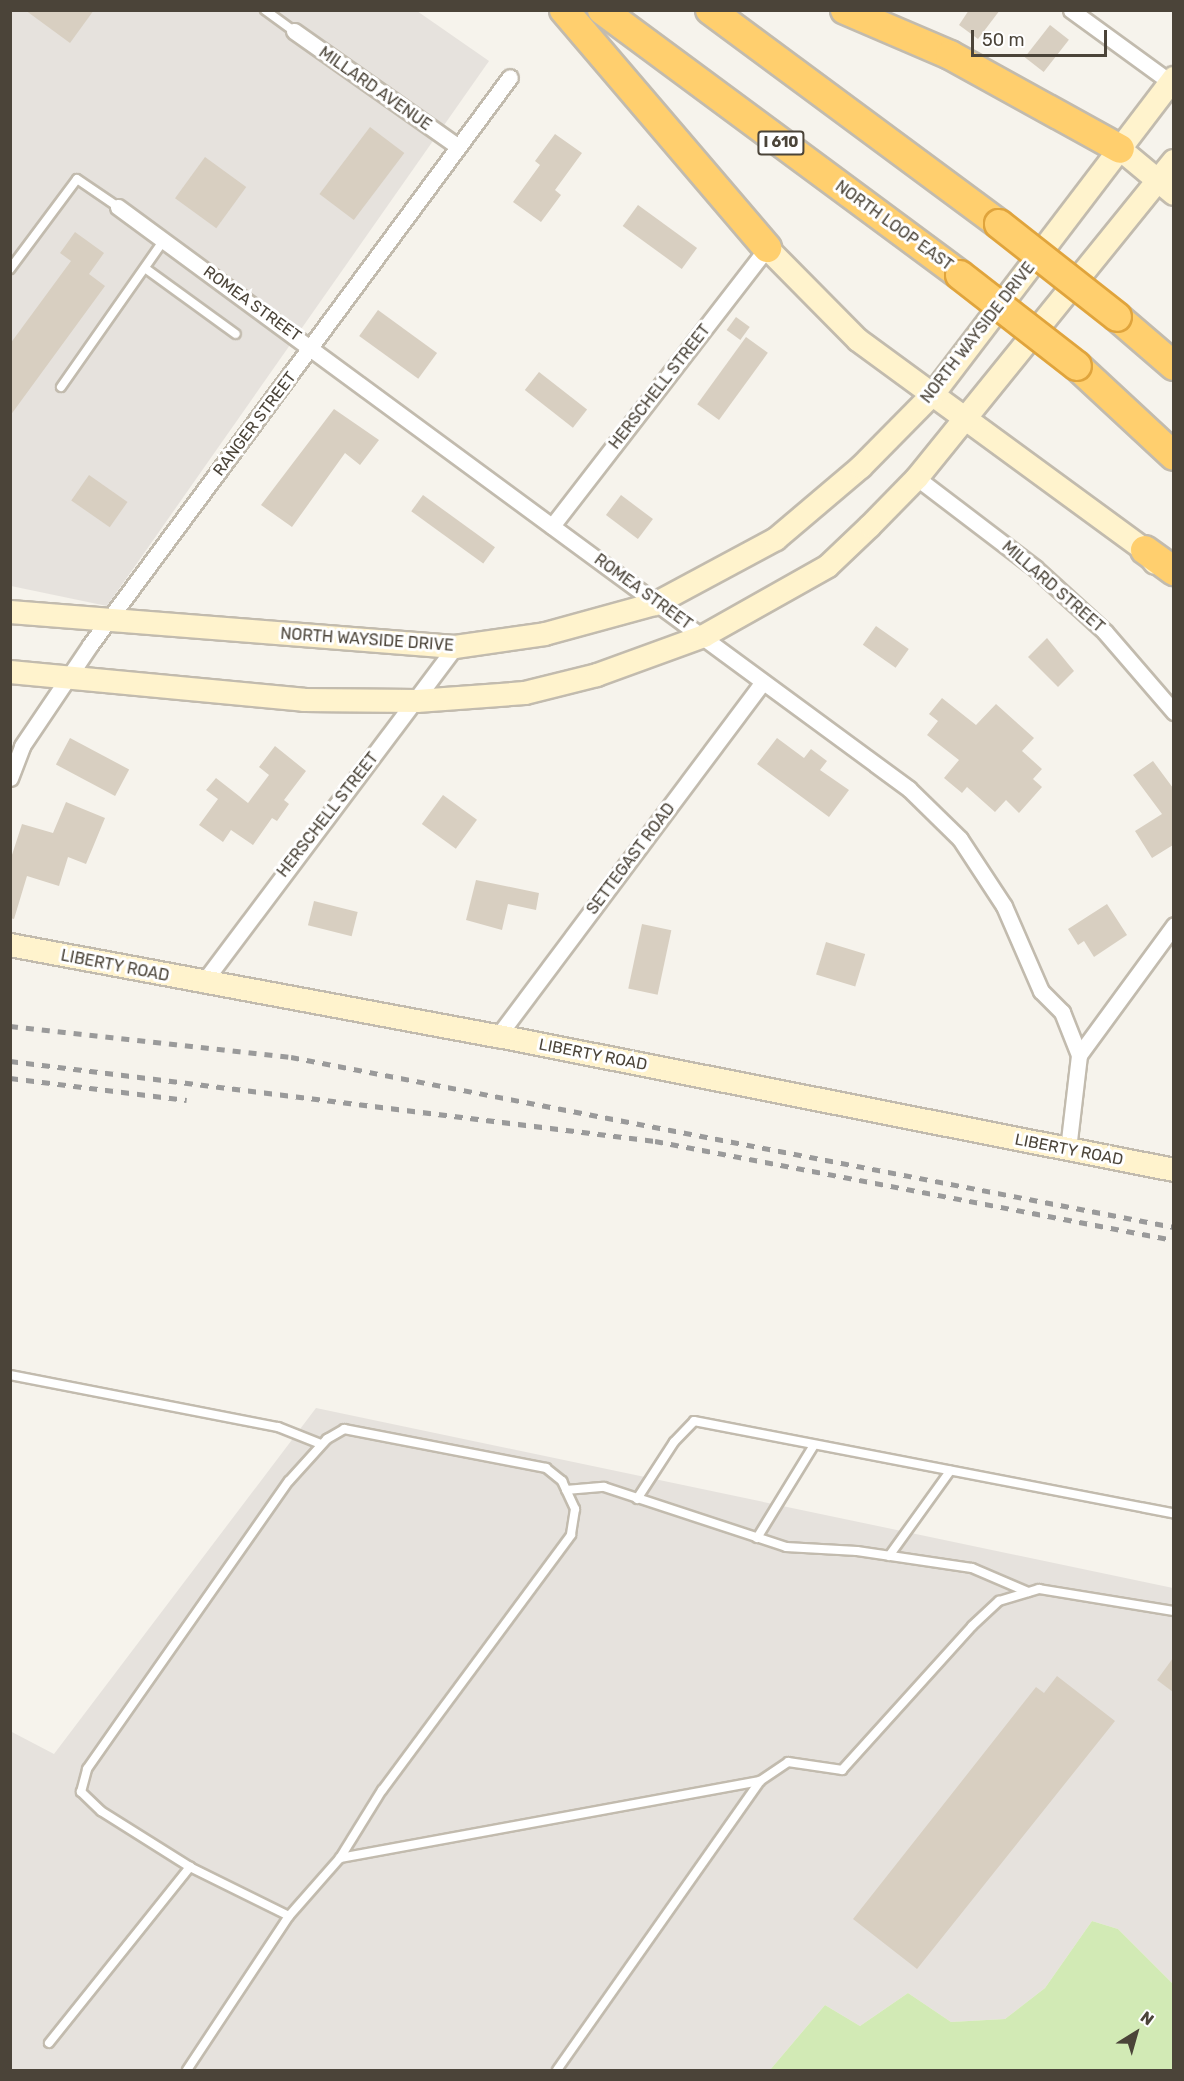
<!DOCTYPE html>
<html>
<head>
<meta charset="utf-8">
<style>
  body { margin:0 }
  #map { position:relative; width:1184px; height:2081px; overflow:hidden; background:#f6f3ec; font-family:Rubik,sans-serif }
  div>[style] { position:absolute }
  [style*='--x'] { left:calc(var(--x)*1px); top:calc(var(--y)*1px); width:calc(var(--w)*1px); rotate:calc(var(--a)*1deg) }
  .industrial>* { inset:0; background:#e6e2dd }
  .green>* { inset:0; background:#d2eab5 }
  .building>* { inset:0; background:#d8cfc1; transform-origin:0 0 }
  .roads { filter:drop-shadow(2px 0 #c2bbae) drop-shadow(-2px 0 #c2bbae) drop-shadow(0 2px #c2bbae) drop-shadow(0 -2px #c2bbae) }
  .lane>* { height:8px; margin:-4px; padding:0 4px; transform-origin:4px; border-radius:4px; background:#fff }
  .street>* { height:15px; margin:-7.5px; padding:0 7.5px; transform-origin:7.5px; border-radius:7.5px; background:#fff }
  .secondary>* { height:22px; margin:-11px; padding:0 11px; transform-origin:11px; border-radius:11px; background:#fff3cd }
  .highway>* { height:28px; margin:-14px; padding:0 14px; transform-origin:14px; border-radius:14px; background:#ffcf6e }
  .rail>* { height:4.5px; margin-top:-2.25px; transform-origin:0; background:repeating-linear-gradient(90deg,#9a9a9a 0 8px,transparent 0 16px) }
  .bridges { filter:drop-shadow(2px 0 #e0a43c) drop-shadow(-2px 0 #e0a43c) drop-shadow(0 2px #e0a43c) drop-shadow(0 -2px #e0a43c) }
  .highway-bridge>* { height:28px; margin:-14px; padding:0 14px; transform-origin:14px; border-radius:14px; background:#ffcf6e }
  span { translate:-50% -50%; white-space:nowrap; text-align:center; line-height:1.15; -webkit-text-stroke:6px #fff; paint-order:stroke }
  .shield-label span { padding:2px 4px; background:#fff; border:2px solid; border-radius:4px; -webkit-text-stroke-width:0 }
  .shield-label { font-size:15px; color:#4b4439; font-weight:700 }
  .street-label { font-size:16px; color:#4b4439 }
  .frame { position:absolute; inset:0; border:12px solid #4b4439; pointer-events:none }
  .north { position:absolute; left:1106px; top:2003px; width:60px; height:60px; -webkit-text-stroke:4px #fff; paint-order:stroke; rotate:37deg; font-size:16px; font-weight:700; line-height:24px; text-align:center; color:#4b4439 }
  .north::after { content:''; display:block; margin:auto; width:21px; height:27px; background:#4b4439; clip-path:polygon(50% 0,100% 100%,50% 72%,0 100%) }
  .scale { position:absolute; left:971px; top:30px; width:136px; height:27px; box-sizing:border-box; border:3px solid #4b4439; border-top:0; padding-left:8px; font-size:18px; line-height:21px; white-space:nowrap; color:#4b4439; -webkit-text-stroke:4px #fff; paint-order:stroke }
</style>
</head>
<body>
<div id="map">
  <div class="industrial">
    <i style="clip-path:polygon(11px 11px,417px 11px,489px 61px,107px 606px,11px 586px)"></i>
    <i style="clip-path:polygon(316px 1408px,1173px 1588px,1173px 1984px,1118px 1929px,1092px 1921px,1045px 1988px,1005px 2019px,951px 2022px,908px 1993px,860px 2026px,825px 2005px,770px 2070px,11px 2070px,10px 1731px,54px 1754px)"></i>
  </div>
  <div class="green">
    <i style="clip-path:polygon(1092px 1921px,1118px 1929px,1173px 1984px,1173px 2070px,770px 2070px,825px 2005px,860px 2026px,908px 1993px,951px 2022px,1005px 2019px,1045px 1988px)"></i>
  </div>
  <div class="building">
    <i style="clip-path:polygon(25px 10px,94px 10px,70px 43px)"></i>
    <i style="clip-path:polygon(969px 10px,1000px 10px,978px 39px,959px 25px)"></i>
    <i style="left:1050px;top:25px;width:24px;height:41px;rotate:38deg"></i>
    <i style="left:370px;top:127px;width:43px;height:84px;rotate:37deg"></i>
    <i style="clip-path:polygon(555px 134px,582px 153px,555px 190px,561px 195px,541px 222px,513px 202px,540px 165px,535px 161px)"></i>
    <i style="left:205px;top:157px;width:51px;height:51px;rotate:36deg"></i>
    <i style="left:638px;top:205px;width:73px;height:26px;rotate:36deg"></i>
    <i style="clip-path:polygon(75px 232px,104px 253px,89px 274px,105px 286px,10px 416px,10px 344px,71px 261px,60px 253px)"></i>
    <i style="left:378px;top:310px;width:73px;height:32px;rotate:36deg"></i>
    <i style="left:736px;top:317px;width:17px;height:16px;rotate:36deg"></i>
    <i style="left:746px;top:337px;width:27px;height:83px;rotate:36deg"></i>
    <i style="left:539px;top:372px;width:61px;height:23px;rotate:38deg"></i>
    <i style="clip-path:polygon(334px 409px,379px 440px,360px 465px,345px 453px,292px 527px,261px 505px)"></i>
    <i style="left:89px;top:475px;width:47px;height:31px;rotate:35deg"></i>
    <i style="left:423px;top:495px;width:89px;height:20px;rotate:36deg"></i>
    <i style="left:621px;top:495px;width:40px;height:25px;rotate:37deg"></i>
    <i style="left:876px;top:626px;width:40px;height:23px;rotate:35deg"></i>
    <i style="clip-path:polygon(1047px 638px,1074px 671px,1058px 687px,1028px 657px)"></i>
    <i style="clip-path:polygon(942px 698px,976px 725px,996px 704px,1034px 738px,1022px 751px,1042px 769px,1033px 779px,1042px 787px,1019px 813px,1006px 800px,995px 812px,967px 787px,962px 793px,944px 778px,959px 760px,927px 735px,938px 721px,929px 714px)"></i>
    <i style="left:70px;top:738px;width:67px;height:30px;rotate:28deg"></i>
    <i style="clip-path:polygon(777px 738px,804px 758px,811px 749px,827px 761px,820px 770px,849px 790px,829px 817px,757px 764px)"></i>
    <i style="clip-path:polygon(275px 746px,306px 771px,284px 800px,289px 804px,277px 821px,272px 818px,253px 845px,231px 830px,223px 842px,199px 825px,218px 799px,206px 790px,216px 778px,248px 803px,269px 775px,259px 767px)"></i>
    <i style="clip-path:polygon(1153px 761px,1173px 788px,1173px 845px,1152px 858px,1135px 831px,1162px 814px,1133px 775px)"></i>
    <i style="left:443px;top:795px;width:42px;height:36px;rotate:36deg"></i>
    <i style="clip-path:polygon(66px 802px,105px 818px,86px 864px,68px 857px,59px 886px,27px 876px,14px 919px,10px 918px,10px 861px,22px 824px,53px 833px)"></i>
    <i style="clip-path:polygon(476px 880px,539px 893px,536px 910px,508px 904px,502px 930px,466px 920px)"></i>
    <i style="left:314px;top:901px;width:45px;height:25px;rotate:14deg"></i>
    <i style="clip-path:polygon(1107px 904px,1127px 935px,1094px 957px,1084px 941px,1078px 945px,1068px 929px)"></i>
    <i style="left:642px;top:924px;width:30px;height:66px;rotate:12deg"></i>
    <i style="left:826px;top:942px;width:41px;height:34px;rotate:17deg"></i>
    <i style="clip-path:polygon(1173px 1658px,1173px 1692px,1157px 1680px)"></i>
    <i style="clip-path:polygon(1057px 1676px,1115px 1721px,917px 1969px,853px 1919px,1036px 1687px,1044px 1693px)"></i>
  </div>
  <div class="roads">
    <div class="lane">
      <i style="--x:265;--y:10;--w:36;--a:36"></i>
      <i style="--x:145;--y:268;--w:112;--a:36"></i>
      <i style="--x:10;--y:269;--w:112;--a:-53.3"></i>
      <i style="--x:77;--y:179;--w:50;--a:34.3"></i>
      <i style="--x:61;--y:387;--w:179;--a:-55"></i>
      <i style="--x:10;--y:1375;--w:273;--a:11"></i>
      <i style="--x:278;--y:1427;--w:46;--a:21.6"></i>
      <i style="--x:566;--y:1490;--w:38;--a:-5"></i>
      <i style="--x:604;--y:1487;--w:192;--a:18.2"></i>
      <i style="--x:786;--y:1547;--w:71;--a:3.2"></i>
      <i style="--x:857;--y:1551;--w:116;--a:8.4"></i>
      <i style="--x:972;--y:1568;--w:61;--a:23.2"></i>
      <i style="--x:637;--y:1499;--w:68;--a:-57"></i>
      <i style="--x:674;--y:1442;--w:29;--a:-46"></i>
      <i style="--x:694;--y:1421;--w:489;--a:10.9"></i>
      <i style="--x:757;--y:1538;--w:109;--a:-58.5"></i>
      <i style="--x:889;--y:1556;--w:105;--a:-54.3"></i>
      <i style="--x:289;--y:1916;--w:77;--a:-48.7"></i>
      <i style="--x:340;--y:1858;--w:427;--a:-10.4"></i>
      <i style="--x:49;--y:2043;--w:226;--a:-51.3"></i>
      <i style="--x:187;--y:2070;--w:185;--a:-56.5"></i>
      <i style="--x:289;--y:1916;--w:110;--a:-153.7"></i>
      <i style="--x:190;--y:1867;--w:105;--a:-147.8"></i>
      <i style="--x:101;--y:1811;--w:28;--a:-136"></i>
      <i style="--x:81;--y:1792;--w:24;--a:-75"></i>
      <i style="--x:87;--y:1769;--w:352;--a:-55"></i>
      <i style="--x:289;--y:1481;--w:57;--a:-47.9"></i>
      <i style="--x:327;--y:1439;--w:20;--a:-30"></i>
      <i style="--x:344;--y:1429;--w:206;--a:10.9"></i>
      <i style="--x:546;--y:1468;--w:21;--a:39"></i>
      <i style="--x:562;--y:1481;--w:31;--a:65"></i>
      <i style="--x:575;--y:1509;--w:26;--a:99"></i>
      <i style="--x:571;--y:1535;--w:317;--a:126.5"></i>
      <i style="--x:382;--y:1790;--w:80;--a:121.7"></i>
      <i style="--x:557;--y:2070;--w:353;--a:-54.9"></i>
      <i style="--x:760;--y:1781;--w:34;--a:-34"></i>
      <i style="--x:788;--y:1762;--w:55;--a:8.4"></i>
      <i style="--x:842;--y:1770;--w:194;--a:-47.9"></i>
      <i style="--x:972;--y:1626;--w:37;--a:-43"></i>
      <i style="--x:999;--y:1601;--w:42;--a:-16.7"></i>
      <i style="--x:1039;--y:1589;--w:137;--a:9.3"></i>
    </div>
    <div class="street">
      <i style="--x:1071;--y:10;--w:122;--a:36"></i>
      <i style="--x:294;--y:31;--w:199;--a:35.2"></i>
      <i style="--x:118;--y:207;--w:982;--a:36.34"></i>
      <i style="--x:909;--y:789;--w:71;--a:44.4"></i>
      <i style="--x:960;--y:839;--w:80;--a:56.7"></i>
      <i style="--x:1004;--y:906;--w:93;--a:66.5"></i>
      <i style="--x:1041;--y:991;--w:30;--a:45"></i>
      <i style="--x:1062;--y:1012;--w:46;--a:68.4"></i>
      <i style="--x:917;--y:478;--w:148;--a:37.3"></i>
      <i style="--x:1035;--y:568;--w:95;--a:42.4"></i>
      <i style="--x:1105;--y:632;--w:106;--a:49.2"></i>
      <i style="--x:552;--y:526;--w:351;--a:-52.3"></i>
      <i style="--x:10;--y:778;--w:34;--a:-69"></i>
      <i style="--x:22;--y:746;--w:122;--a:-56"></i>
      <i style="--x:90;--y:645;--w:706;--a:-53.52"></i>
      <i style="--x:202;--y:984;--w:421;--a:-53.1"></i>
      <i style="--x:498;--y:1036;--w:442;--a:-53.2"></i>
      <i style="--x:1068;--y:1149;--w:95;--a:-83.3"></i>
      <i style="--x:1079;--y:1055;--w:161;--a:-53.8"></i>
    </div>
    <div class="secondary">
      <i style="--x:1120;--y:149;--w:70;--a:39.8"></i>
      <i style="--x:767;--y:248;--w:129;--a:45.3"></i>
      <i style="--x:858;--y:340;--w:356;--a:36.2"></i>
      <i style="--x:1145;--y:550;--w:16;--a:52"></i>
      <i style="--x:10;--y:612;--w:446;--a:4.5"></i>
      <i style="--x:455;--y:647;--w:91;--a:-8.2"></i>
      <i style="--x:545;--y:634;--w:114;--a:-15.3"></i>
      <i style="--x:655;--y:604;--w:137;--a:-28.2"></i>
      <i style="--x:776;--y:539;--w:111;--a:-40.3"></i>
      <i style="--x:861;--y:467;--w:104;--a:-45.4"></i>
      <i style="--x:934;--y:393;--w:396;--a:-52.7"></i>
      <i style="--x:10;--y:672;--w:295;--a:5.4"></i>
      <i style="--x:304;--y:700;--w:113;--a:0.5"></i>
      <i style="--x:417;--y:701;--w:108;--a:-4.2"></i>
      <i style="--x:525;--y:693;--w:74;--a:-14"></i>
      <i style="--x:597;--y:675;--w:114;--a:-20"></i>
      <i style="--x:704;--y:636;--w:142;--a:-29.4"></i>
      <i style="--x:828;--y:566;--w:58;--a:-43.6"></i>
      <i style="--x:870;--y:526;--w:67;--a:-45.6"></i>
      <i style="--x:917;--y:478;--w:408;--a:-51"></i>
      <i style="--x:10;--y:945;--w:496;--a:10.6"></i>
      <i style="--x:498;--y:1036;--w:689;--a:11.21"></i>
    </div>
    <div class="highway">
      <i style="--x:564;--y:10;--w:313;--a:49.5"></i>
      <i style="--x:602;--y:10;--w:445;--a:36.5"></i>
      <i style="--x:710;--y:10;--w:360;--a:36.5"></i>
      <i style="--x:845;--y:10;--w:114;--a:23.2"></i>
      <i style="--x:950;--y:55;--w:194;--a:28.9"></i>
      <i style="--x:1117;--y:317;--w:75;--a:40.7"></i>
      <i style="--x:1077;--y:366;--w:132;--a:42.9"></i>
      <i style="--x:1145;--y:550;--w:36;--a:36"></i>
    </div>
  </div>
  <div class="rail">
    <i style="--x:10;--y:1026;--w:283;--a:6.3"></i>
    <i style="--x:291;--y:1057;--w:899;--a:10.9"></i>
    <i style="--x:10;--y:1061;--w:650;--a:7.07"></i>
    <i style="--x:655;--y:1141;--w:528;--a:10.8"></i>
    <i style="--x:10;--y:1078;--w:178;--a:7.1"></i>
  </div>
  <div class="bridges">
    <div class="highway-bridge">
      <i style="--x:999;--y:224;--w:150;--a:38.2"></i>
      <i style="--x:960;--y:275;--w:148;--a:37.9"></i>
    </div>
  </div>
  <div class="shield-label">
    <span style="left:781px;top:143px">I 610</span>
  </div>
  <div class="street-label">
    <span style="left:375px;top:89px;rotate:35deg">MILLARD AVENUE</span>
    <span style="left:894px;top:226px;rotate:36deg">NORTH LOOP EAST</span>
    <span style="left:252px;top:304px;rotate:36deg">ROMEA STREET</span>
    <span style="left:978px;top:333px;rotate:-52deg">NORTH WAYSIDE DRIVE</span>
    <span style="left:660px;top:387px;rotate:-52deg">HERSCHELL STREET</span>
    <span style="left:255px;top:424px;rotate:-53deg">RANGER STREET</span>
    <span style="left:1053px;top:587px;rotate:41deg">MILLARD STREET</span>
    <span style="left:643px;top:592px;rotate:36deg">ROMEA STREET</span>
    <span style="left:367px;top:640px;rotate:4deg">NORTH WAYSIDE DRIVE</span>
    <span style="left:328px;top:815px;rotate:-52deg">HERSCHELL STREET</span>
    <span style="left:631px;top:859px;rotate:-53deg">SETTEGAST ROAD</span>
    <span style="left:115px;top:966px;rotate:11deg">LIBERTY ROAD</span>
    <span style="left:593px;top:1055px;rotate:11deg">LIBERTY ROAD</span>
    <span style="left:1069px;top:1150px;rotate:11deg">LIBERTY ROAD</span>
  </div>
  <div class="frame"></div>
  <div class="north">N</div>
  <div class="scale">50 m</div>
</div>
</body>
</html>
